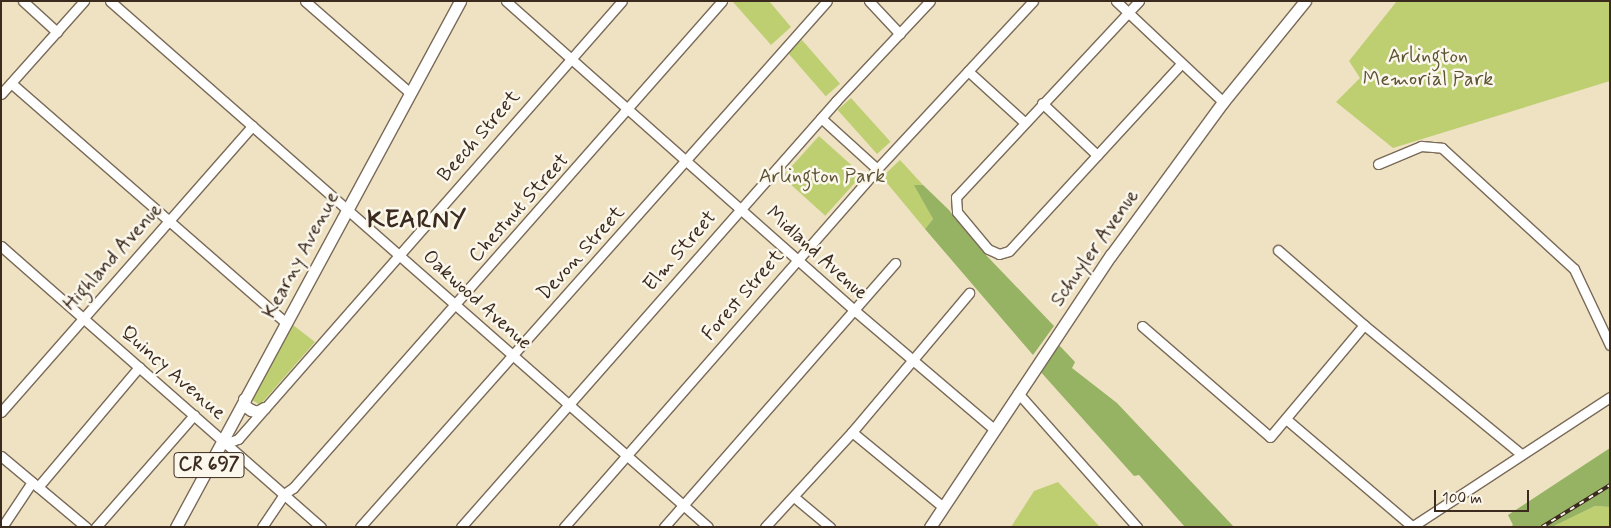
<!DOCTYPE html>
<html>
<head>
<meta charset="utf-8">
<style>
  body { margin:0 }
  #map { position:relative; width:1611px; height:528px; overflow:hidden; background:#eee2c3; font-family:Mynerve,sans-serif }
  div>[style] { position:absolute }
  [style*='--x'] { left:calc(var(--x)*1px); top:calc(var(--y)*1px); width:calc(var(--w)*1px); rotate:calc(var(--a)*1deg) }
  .green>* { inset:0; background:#becf71; transform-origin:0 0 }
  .forest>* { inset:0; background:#96b263 }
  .roads { filter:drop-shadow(1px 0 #7a6a58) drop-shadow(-1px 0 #7a6a58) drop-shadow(0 1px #7a6a58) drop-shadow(0 -1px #7a6a58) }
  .minor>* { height:9px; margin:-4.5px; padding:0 4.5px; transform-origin:4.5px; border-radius:4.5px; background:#fff }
  .major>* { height:11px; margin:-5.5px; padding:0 5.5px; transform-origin:5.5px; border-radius:5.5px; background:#fff }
  .rail>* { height:4px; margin-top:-2px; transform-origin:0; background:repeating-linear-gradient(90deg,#fbf7ec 0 5.5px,#3b2a1e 0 11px); box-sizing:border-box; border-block:1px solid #3b2a1e }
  span { translate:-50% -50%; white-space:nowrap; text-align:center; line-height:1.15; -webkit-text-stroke:5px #fbf7ec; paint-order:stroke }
  .shield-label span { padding:1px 4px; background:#fbf7ec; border:1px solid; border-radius:4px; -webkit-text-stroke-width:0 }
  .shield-label { font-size:19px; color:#3b2a1e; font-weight:700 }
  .park-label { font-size:20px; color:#5c5333 }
  .street-label { font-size:20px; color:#3b2a1e }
  .district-label { font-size:25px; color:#3b2a1e; font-weight:700; letter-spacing:1px }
  .frame { position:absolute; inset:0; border:2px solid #3b2a1e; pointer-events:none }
  .scale { position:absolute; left:1434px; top:490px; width:95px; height:22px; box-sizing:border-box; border:2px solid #3b2a1e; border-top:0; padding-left:6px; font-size:15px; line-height:18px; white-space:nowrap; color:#3b2a1e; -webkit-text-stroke:4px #fbf7ec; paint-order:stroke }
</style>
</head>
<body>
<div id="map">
  <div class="green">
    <i style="clip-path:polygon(769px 1px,791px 27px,771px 45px,733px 2px)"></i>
    <i style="clip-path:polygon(1397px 1px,1610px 1px,1610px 81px,1393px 148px,1336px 102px,1360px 78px,1349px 61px)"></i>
    <i style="left:802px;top:40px;width:58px;height:19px;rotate:49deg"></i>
    <i style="left:851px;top:98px;width:59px;height:18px;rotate:48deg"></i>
    <i style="left:819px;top:136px;width:58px;height:55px;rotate:42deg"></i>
    <i style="clip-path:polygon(900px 160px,923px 185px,915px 185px,933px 219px,925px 229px,882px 177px)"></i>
    <i style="clip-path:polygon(293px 325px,315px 342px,260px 405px,252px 400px)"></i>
    <i style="clip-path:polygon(1058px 482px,1100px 527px,1011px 527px,1034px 491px)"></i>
    <i style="clip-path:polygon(1595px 506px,1610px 507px,1610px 527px,1552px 527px)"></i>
  </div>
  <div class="forest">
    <i style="clip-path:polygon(914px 185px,923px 185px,949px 210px,985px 254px,1054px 326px,1033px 355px,925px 229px,933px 219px)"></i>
    <i style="clip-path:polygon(1059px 345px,1075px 362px,1072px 368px,1117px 403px,1234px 527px,1185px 527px,1139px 475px,1134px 476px,1039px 370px)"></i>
    <i style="clip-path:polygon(1610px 448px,1610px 507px,1595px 506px,1552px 527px,1510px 527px,1513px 525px,1508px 515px)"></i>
  </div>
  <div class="roads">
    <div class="minor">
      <i style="--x:23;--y:1;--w:46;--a:42.4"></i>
      <i style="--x:110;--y:1;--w:796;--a:41.33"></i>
      <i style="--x:305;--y:1;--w:140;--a:41.2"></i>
      <i style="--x:506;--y:1;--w:465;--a:41.6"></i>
      <i style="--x:854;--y:310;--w:184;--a:40.4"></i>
      <i style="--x:869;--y:1;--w:45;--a:46.8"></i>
      <i style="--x:1116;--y:1;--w:147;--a:43.3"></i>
      <i style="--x:1139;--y:1;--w:268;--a:133"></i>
      <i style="--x:956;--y:197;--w:15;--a:86"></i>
      <i style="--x:957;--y:212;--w:48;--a:50"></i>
      <i style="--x:988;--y:249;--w:12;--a:24"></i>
      <i style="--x:999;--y:254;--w:10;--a:-17"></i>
      <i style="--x:1009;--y:251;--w:255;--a:-47.4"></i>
      <i style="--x:968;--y:71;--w:76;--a:42.3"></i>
      <i style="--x:11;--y:83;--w:365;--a:41.1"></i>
      <i style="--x:1;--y:94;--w:125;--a:-48.3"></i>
      <i style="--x:1042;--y:103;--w:76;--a:43.4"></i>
      <i style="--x:821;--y:118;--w:76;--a:42.3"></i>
      <i style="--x:1378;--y:164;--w:47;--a:-22.7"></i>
      <i style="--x:1421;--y:146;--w:21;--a:5"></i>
      <i style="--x:1442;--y:148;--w:179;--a:42.5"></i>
      <i style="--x:1574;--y:269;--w:84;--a:64.7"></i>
      <i style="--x:1;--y:246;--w:426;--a:41.3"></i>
      <i style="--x:1278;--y:250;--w:114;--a:41.1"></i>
      <i style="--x:1364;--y:325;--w:203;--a:39.4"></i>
      <i style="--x:1142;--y:326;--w:169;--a:40.9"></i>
      <i style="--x:1270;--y:437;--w:146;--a:-50"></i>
      <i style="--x:1018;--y:393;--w:179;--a:48.4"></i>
      <i style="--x:1;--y:412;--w:381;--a:-48.7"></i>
      <i style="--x:1286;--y:419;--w:167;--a:40.4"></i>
      <i style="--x:852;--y:432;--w:118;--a:39.5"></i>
      <i style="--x:223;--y:439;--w:6;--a:45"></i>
      <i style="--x:227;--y:443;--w:12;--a:-20"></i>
      <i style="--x:238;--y:439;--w:582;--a:-48.76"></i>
      <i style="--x:1;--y:456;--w:111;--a:39.9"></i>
      <i style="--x:38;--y:487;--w:157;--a:-49.9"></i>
      <i style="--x:794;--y:497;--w:47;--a:39.8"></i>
      <i style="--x:1413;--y:526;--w:235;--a:-33.2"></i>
      <i style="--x:2;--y:527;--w:54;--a:-56.3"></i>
      <i style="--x:96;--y:527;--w:149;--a:-48.8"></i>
      <i style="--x:262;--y:527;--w:40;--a:-56"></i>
      <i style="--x:284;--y:494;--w:11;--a:-34"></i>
      <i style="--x:293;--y:488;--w:649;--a:-48.62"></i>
      <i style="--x:360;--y:527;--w:703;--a:-48.4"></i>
      <i style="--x:461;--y:527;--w:568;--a:-48.64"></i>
      <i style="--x:836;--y:101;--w:137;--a:-46.8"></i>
      <i style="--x:564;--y:527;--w:476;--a:-48.8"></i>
      <i style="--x:877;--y:169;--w:229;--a:-47.1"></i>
      <i style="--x:664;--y:527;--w:351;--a:-48.8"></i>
      <i style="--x:765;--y:527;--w:129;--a:-47.5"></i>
      <i style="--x:852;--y:432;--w:182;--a:-49.9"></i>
    </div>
    <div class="major">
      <i style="--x:244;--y:399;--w:7;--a:82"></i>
      <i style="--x:245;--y:406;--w:7;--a:34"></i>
      <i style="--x:251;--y:410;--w:6;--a:18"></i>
      <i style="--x:257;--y:412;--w:8;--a:-30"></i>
      <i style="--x:176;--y:527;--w:598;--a:-61.63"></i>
      <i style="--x:930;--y:527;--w:327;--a:-56.4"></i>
      <i style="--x:1111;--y:255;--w:190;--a:-53.8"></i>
      <i style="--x:1223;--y:102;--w:130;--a:-50.9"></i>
    </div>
  </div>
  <div class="rail">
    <i style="--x:1542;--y:527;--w:80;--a:-31.7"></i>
  </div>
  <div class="shield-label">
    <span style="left:209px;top:465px">CR 697</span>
  </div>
  <div class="park-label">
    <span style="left:1428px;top:68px">Arlington<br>Memorial Park</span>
    <span style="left:822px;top:176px">Arlington Park</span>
  </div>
  <div class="street-label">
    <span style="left:479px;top:136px;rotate:-49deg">Beech Street</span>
    <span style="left:519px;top:208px;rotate:-48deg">Chestnut Street</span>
    <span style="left:1095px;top:248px;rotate:-55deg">Schuyler Avenue</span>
    <span style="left:680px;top:251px;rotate:-49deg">Elm Street</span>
    <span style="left:581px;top:253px;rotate:-48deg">Devon Street</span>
    <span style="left:817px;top:253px;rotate:42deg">Midland Avenue</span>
    <span style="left:301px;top:255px;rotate:-62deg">Kearny Avenue</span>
    <span style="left:113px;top:257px;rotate:-48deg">Highland Avenue</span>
    <span style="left:743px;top:295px;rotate:-49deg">Forest Street</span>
    <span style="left:477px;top:300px;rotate:42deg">Oakwood Avenue</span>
    <span style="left:173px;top:373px;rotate:41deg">Quincy Avenue</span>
  </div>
  <div class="district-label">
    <span style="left:417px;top:221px">KEARNY</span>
  </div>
  <div class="frame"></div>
  <div class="scale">100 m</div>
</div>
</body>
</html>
